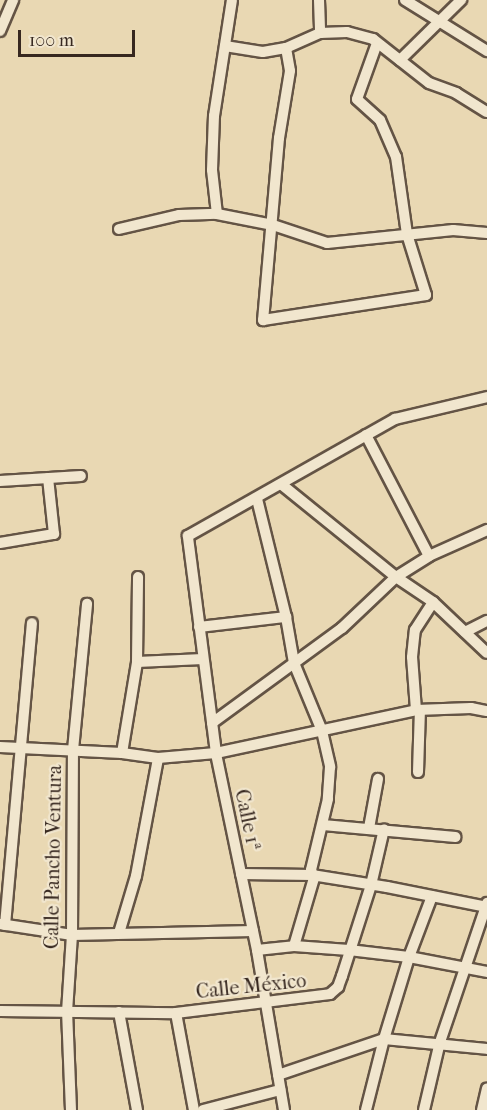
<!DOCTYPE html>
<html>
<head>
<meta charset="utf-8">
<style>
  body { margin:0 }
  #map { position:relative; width:487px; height:1110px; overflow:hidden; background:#e9d8b3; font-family:"IM FELL French Canon",serif }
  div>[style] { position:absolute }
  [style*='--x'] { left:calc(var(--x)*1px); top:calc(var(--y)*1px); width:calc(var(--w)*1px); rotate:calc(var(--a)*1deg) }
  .roads { filter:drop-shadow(2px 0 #645445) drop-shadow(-2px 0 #645445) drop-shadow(0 2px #645445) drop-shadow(0 -2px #645445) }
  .minor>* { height:10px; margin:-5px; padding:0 5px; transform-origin:5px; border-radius:5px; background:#f1e6ce }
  span { translate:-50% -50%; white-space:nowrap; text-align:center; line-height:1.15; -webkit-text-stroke:4.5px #f1e6ce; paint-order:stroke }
  .street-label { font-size:20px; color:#372820 }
  .scale { position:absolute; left:18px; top:30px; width:117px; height:27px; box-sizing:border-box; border:3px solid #372820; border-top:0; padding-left:8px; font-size:18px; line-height:21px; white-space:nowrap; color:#372820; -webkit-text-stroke:4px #f1e6ce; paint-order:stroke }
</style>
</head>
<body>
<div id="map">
  <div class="roads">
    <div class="minor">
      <i style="--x:319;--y:0;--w:33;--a:88"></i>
      <i style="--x:405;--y:0;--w:97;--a:31.9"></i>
      <i style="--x:0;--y:31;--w:34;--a:-67"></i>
      <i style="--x:225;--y:46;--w:38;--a:9"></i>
      <i style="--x:263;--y:52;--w:23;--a:-10"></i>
      <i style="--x:286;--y:48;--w:37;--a:-24"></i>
      <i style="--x:320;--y:33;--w:27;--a:-2"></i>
      <i style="--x:347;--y:32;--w:27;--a:15"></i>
      <i style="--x:373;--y:39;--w:71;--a:38.2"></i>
      <i style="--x:429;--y:83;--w:29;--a:20"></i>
      <i style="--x:456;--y:93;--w:36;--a:32"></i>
      <i style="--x:286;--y:48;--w:23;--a:80"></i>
      <i style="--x:290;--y:71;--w:68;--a:99.3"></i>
      <i style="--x:279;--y:138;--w:183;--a:95"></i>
      <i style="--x:263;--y:320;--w:165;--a:-8.7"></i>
      <i style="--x:426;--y:295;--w:64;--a:-107.3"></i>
      <i style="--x:407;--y:234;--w:78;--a:-98.1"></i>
      <i style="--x:396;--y:157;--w:40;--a:-113.4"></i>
      <i style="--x:380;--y:120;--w:31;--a:-138"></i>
      <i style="--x:357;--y:99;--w:59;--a:-70.3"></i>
      <i style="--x:400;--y:60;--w:86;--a:-44.5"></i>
      <i style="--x:217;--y:214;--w:44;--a:-96.5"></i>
      <i style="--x:212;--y:170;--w:54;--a:-87.9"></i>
      <i style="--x:214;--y:116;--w:117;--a:-81.2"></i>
      <i style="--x:119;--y:229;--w:62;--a:-13.1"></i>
      <i style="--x:179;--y:215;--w:38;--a:-2"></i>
      <i style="--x:217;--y:214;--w:57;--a:11.1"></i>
      <i style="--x:273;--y:225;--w:57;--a:18.4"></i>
      <i style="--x:327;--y:243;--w:127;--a:-5.9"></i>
      <i style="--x:453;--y:230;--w:34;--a:5"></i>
      <i style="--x:366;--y:435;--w:136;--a:62.5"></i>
      <i style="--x:0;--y:481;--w:81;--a:-3.5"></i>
      <i style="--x:281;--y:484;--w:148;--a:39"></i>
      <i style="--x:396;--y:577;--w:45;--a:34"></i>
      <i style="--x:433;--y:602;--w:74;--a:43.4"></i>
      <i style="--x:257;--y:499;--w:122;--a:76.2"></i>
      <i style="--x:286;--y:617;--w:47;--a:80.1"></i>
      <i style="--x:294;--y:663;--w:74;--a:67.6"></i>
      <i style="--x:322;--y:731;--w:37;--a:77"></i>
      <i style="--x:330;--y:767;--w:32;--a:94"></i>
      <i style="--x:328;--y:799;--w:73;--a:103.5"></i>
      <i style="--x:311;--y:870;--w:9;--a:69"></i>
      <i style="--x:314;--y:878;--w:71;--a:106.4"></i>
      <i style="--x:0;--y:543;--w:55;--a:-9.5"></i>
      <i style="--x:54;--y:534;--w:56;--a:-96.1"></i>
      <i style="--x:199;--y:627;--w:88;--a:-6.6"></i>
      <i style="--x:465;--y:632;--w:25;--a:-27"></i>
      <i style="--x:137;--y:662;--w:66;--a:-2.6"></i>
      <i style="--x:416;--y:710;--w:53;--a:-94.3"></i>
      <i style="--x:412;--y:657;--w:27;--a:-84"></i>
      <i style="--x:415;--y:630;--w:33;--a:-57"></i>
      <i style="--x:212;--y:723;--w:161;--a:-36.2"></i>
      <i style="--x:342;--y:628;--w:74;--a:-43.4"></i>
      <i style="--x:396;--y:577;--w:39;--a:-32"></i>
      <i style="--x:429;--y:556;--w:64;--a:-24.1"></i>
      <i style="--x:0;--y:747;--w:122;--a:2.8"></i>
      <i style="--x:122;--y:753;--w:36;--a:8"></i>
      <i style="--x:158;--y:758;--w:58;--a:-4.9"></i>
      <i style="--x:216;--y:753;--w:205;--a:-12.1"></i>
      <i style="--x:416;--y:710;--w:55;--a:-2.1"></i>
      <i style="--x:471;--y:708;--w:16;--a:11"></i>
      <i style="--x:122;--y:753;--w:92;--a:-80.6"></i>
      <i style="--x:137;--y:662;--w:85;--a:-89.3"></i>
      <i style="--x:418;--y:772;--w:62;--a:-88.2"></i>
      <i style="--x:323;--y:825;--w:133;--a:5.2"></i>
      <i style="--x:369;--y:828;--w:50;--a:-79.6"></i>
      <i style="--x:241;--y:874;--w:71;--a:0.8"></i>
      <i style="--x:312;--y:875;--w:76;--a:9.1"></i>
      <i style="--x:387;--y:887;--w:102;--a:11.3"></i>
      <i style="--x:0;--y:924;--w:73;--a:8.7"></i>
      <i style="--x:72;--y:935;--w:181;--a:-1.3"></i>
      <i style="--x:5;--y:925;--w:303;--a:-84.9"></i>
      <i style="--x:119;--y:933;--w:59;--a:-73.4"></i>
      <i style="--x:136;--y:876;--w:120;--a:-79.4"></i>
      <i style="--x:257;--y:950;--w:37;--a:-6"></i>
      <i style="--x:294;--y:946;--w:55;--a:4.2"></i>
      <i style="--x:349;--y:950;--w:60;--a:6.7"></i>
      <i style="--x:409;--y:957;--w:79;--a:10.9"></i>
      <i style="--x:0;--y:1011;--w:176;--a:0.7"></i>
      <i style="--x:176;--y:1013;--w:155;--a:-7"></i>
      <i style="--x:330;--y:994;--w:11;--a:-41"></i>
      <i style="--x:338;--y:987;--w:12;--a:-70"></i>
      <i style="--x:342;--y:976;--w:96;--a:-72.3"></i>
      <i style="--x:371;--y:885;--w:57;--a:-76.9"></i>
      <i style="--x:119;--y:1012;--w:100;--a:79.6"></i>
      <i style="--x:176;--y:1013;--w:99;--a:79.5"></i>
      <i style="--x:278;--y:1075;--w:112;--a:-18.8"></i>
      <i style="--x:384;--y:1039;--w:103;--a:5.5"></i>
      <i style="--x:71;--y:1110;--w:98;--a:-92.3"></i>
      <i style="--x:67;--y:1012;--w:77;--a:-86.3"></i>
      <i style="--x:72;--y:935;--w:185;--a:-89.7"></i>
      <i style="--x:73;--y:750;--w:147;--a:-84.5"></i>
      <i style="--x:203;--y:1110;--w:80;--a:-14.6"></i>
      <i style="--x:284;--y:1110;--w:162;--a:-99.6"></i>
      <i style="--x:257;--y:950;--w:201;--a:-101.8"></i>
      <i style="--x:216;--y:753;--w:219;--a:-97.4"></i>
      <i style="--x:188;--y:536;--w:238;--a:-29.5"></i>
      <i style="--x:395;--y:419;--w:95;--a:-13.4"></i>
      <i style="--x:366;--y:1110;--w:73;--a:-75.8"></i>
      <i style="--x:384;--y:1039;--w:86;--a:-73"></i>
      <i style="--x:409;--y:957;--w:65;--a:-69.3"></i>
      <i style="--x:424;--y:1110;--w:70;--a:-76.8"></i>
      <i style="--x:440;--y:1042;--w:147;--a:-71.3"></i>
      <i style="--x:482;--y:1110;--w:22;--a:-77"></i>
    </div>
  </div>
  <div class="street-label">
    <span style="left:248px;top:820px;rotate:78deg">Calle 1ª</span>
    <span style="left:53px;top:857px;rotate:-89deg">Calle Pancho Ventura</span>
    <span style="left:251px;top:986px;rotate:-6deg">Calle México</span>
  </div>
  <div class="scale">100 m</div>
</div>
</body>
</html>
